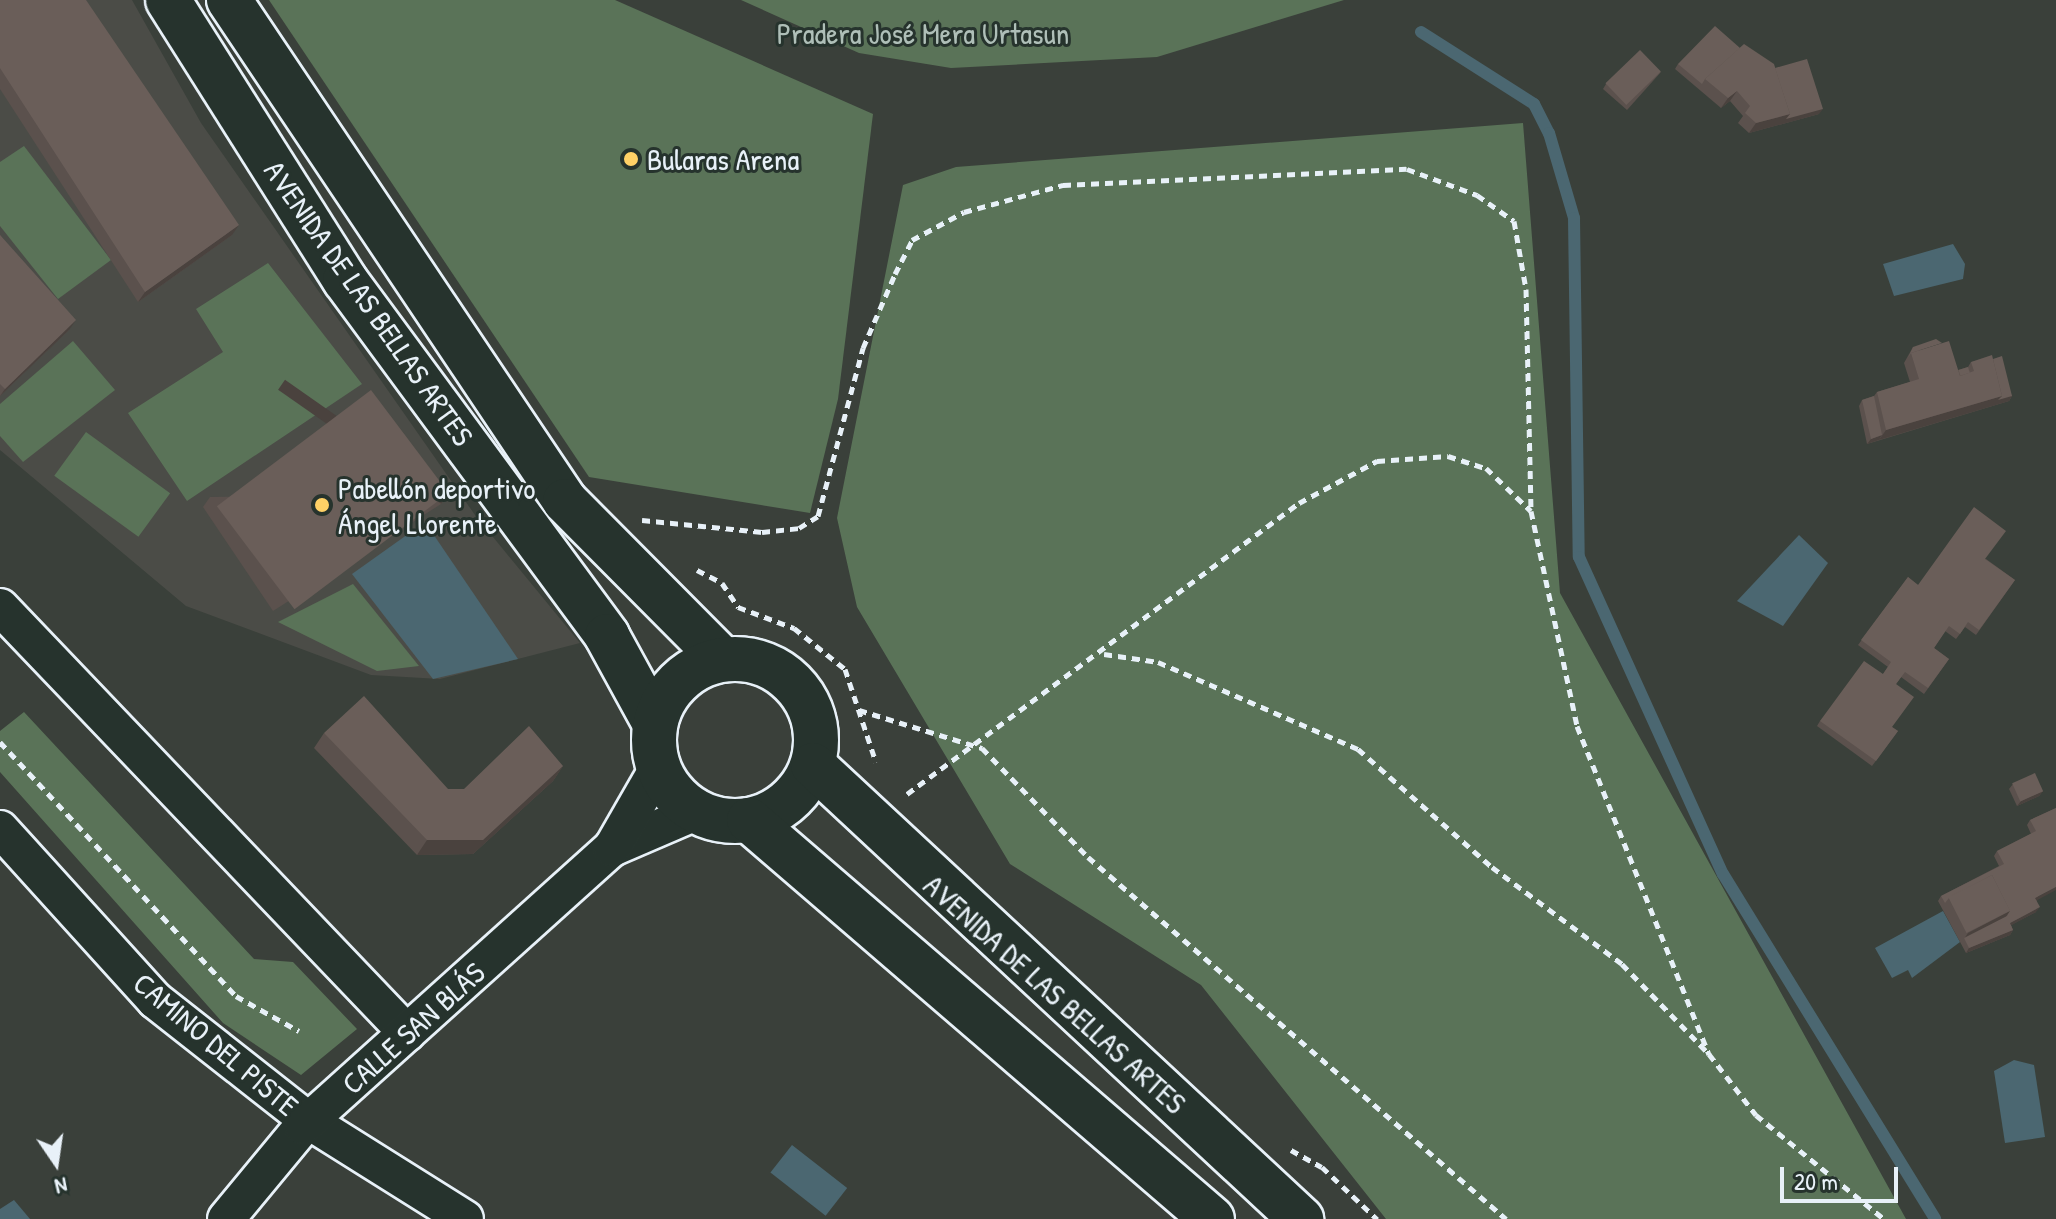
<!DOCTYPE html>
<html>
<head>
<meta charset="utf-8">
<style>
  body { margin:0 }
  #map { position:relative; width:2056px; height:1219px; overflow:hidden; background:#3a403a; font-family:"Patrick Hand",sans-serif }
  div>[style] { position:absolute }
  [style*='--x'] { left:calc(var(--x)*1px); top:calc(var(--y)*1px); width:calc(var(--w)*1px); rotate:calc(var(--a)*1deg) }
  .built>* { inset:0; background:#4b4c47 }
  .green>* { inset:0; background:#5a7358; transform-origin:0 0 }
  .water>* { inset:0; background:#4b6771; transform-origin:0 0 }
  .stream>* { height:12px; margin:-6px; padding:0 6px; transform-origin:6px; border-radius:6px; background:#4b6771 }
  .path>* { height:5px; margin-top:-2.5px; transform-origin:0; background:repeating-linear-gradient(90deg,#e8f1f8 0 8px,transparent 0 14px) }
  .roads { filter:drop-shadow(2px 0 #e8f1f8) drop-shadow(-2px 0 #e8f1f8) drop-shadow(0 2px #e8f1f8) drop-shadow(0 -2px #e8f1f8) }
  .minor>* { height:36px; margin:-18px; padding:0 18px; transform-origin:18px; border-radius:18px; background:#26332d }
  .tertiary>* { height:44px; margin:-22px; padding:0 22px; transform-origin:22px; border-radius:22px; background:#26332d }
  .tertiary>.ring { margin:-22px; padding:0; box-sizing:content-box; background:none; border:44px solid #26332d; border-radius:50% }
  .wall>* { inset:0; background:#5b514d }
  .shaded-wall>* { inset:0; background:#4a423e; transform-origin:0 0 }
  .building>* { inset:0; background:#6a5e59; transform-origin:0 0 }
  .dots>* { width:22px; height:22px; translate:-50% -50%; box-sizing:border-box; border:4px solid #26332d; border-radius:50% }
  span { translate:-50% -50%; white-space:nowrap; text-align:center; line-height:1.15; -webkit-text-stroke:6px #26332d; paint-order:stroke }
  .park-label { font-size:30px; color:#afbfb8 }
  .poi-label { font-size:30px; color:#e8f1f8 }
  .left { translate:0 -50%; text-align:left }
  .street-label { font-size:30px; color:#e8f1f8 }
  .north { position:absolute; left:16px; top:1123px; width:80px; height:80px; -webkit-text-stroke:6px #26332d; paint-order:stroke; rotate:167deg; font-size:22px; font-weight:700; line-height:32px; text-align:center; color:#e8f1f8 }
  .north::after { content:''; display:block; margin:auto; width:28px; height:36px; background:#e8f1f8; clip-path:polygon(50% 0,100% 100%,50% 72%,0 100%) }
  .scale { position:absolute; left:1780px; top:1167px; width:118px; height:36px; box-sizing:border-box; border:4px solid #e8f1f8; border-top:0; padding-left:10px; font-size:24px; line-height:28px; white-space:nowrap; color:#e8f1f8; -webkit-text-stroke:6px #26332d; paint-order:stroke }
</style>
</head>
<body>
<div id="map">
  <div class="built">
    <i style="clip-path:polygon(0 0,132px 0,201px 123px,475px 515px,580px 643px,440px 679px,371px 675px,186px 606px,0 450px)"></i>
  </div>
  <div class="green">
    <i style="clip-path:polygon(269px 0,615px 0,873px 114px,838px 399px,810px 513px,589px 477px)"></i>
    <i style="clip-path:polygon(741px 0,1344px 0,1157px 57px,951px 68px,859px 53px)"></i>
    <i style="clip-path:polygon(1523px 123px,1560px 593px,1906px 1219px,1386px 1219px,1201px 985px,1010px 864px,857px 607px,837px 518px,903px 185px,956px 167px)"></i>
    <i style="clip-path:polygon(24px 146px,111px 260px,58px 299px,0 226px,0 162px)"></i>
    <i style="clip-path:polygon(268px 263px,362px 384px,187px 501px,128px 413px,223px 352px,196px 309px)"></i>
    <i style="clip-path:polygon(73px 341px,115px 390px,23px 462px,0 436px,0 404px)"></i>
    <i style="left:86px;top:432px;width:104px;height:54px;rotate:36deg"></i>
    <i style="clip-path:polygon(353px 584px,419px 666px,377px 671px,278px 622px)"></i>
    <i style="clip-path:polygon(24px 712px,254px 959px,293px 962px,357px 1029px,301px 1075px,223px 1023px,0 772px,0 731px)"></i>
  </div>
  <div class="water">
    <i style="clip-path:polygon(1953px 244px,1965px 264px,1963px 279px,1894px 296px,1883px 264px)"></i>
    <i style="clip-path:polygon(425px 522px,518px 659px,433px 679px,352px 574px)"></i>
    <i style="clip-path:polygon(1799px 535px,1828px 563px,1783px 626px,1737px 601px)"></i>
    <i style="clip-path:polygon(1943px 911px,1960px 942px,1912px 978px,1908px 970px,1892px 978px,1875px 948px)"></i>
    <i style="clip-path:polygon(2014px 1060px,2034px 1065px,2045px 1137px,2005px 1143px,1994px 1071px)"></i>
    <i style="left:792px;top:1145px;width:70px;height:35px;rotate:38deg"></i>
    <i style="clip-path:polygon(14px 1200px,30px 1219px,0 1219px,0 1209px)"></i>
  </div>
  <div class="stream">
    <i style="--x:1421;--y:32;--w:134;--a:32.5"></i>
    <i style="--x:1534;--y:104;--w:33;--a:63"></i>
    <i style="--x:1549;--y:133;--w:89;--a:73.6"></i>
    <i style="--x:1574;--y:218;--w:339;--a:89.2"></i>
    <i style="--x:1579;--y:557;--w:348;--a:65.6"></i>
    <i style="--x:1723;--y:874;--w:405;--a:58.4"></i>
  </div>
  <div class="path">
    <i style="--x:642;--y:520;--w:121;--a:5.7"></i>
    <i style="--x:762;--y:532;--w:37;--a:-6"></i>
    <i style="--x:799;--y:528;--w:22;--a:-32"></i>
    <i style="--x:818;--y:516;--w:174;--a:-75"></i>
    <i style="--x:863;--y:348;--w:81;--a:-66.6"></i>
    <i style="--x:895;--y:274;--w:38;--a:-63"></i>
    <i style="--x:912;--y:240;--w:59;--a:-28.3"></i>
    <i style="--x:964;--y:212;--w:103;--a:-15.3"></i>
    <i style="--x:1063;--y:185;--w:344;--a:-2.7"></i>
    <i style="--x:1407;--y:169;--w:75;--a:20.4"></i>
    <i style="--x:1477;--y:195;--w:45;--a:35.1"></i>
    <i style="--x:1514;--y:221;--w:69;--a:80"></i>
    <i style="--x:1526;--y:289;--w:221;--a:88.7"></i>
    <i style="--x:697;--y:570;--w:28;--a:27"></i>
    <i style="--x:722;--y:583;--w:29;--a:56"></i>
    <i style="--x:738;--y:607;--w:60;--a:20.6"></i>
    <i style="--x:794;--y:628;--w:65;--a:38.8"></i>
    <i style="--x:845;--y:669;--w:98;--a:71.6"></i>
    <i style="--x:1104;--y:654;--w:55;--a:8.4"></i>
    <i style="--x:1158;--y:662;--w:218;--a:23.5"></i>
    <i style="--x:1358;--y:749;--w:179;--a:41.4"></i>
    <i style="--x:1492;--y:867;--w:162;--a:36.7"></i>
    <i style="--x:1622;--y:964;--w:121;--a:46"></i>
    <i style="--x:859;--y:710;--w:129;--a:17.2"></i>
    <i style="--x:982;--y:748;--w:152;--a:45.8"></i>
    <i style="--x:1088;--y:857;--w:553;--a:40.89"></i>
    <i style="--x:0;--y:742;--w:347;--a:47.1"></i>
    <i style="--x:236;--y:996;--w:72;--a:29.1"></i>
    <i style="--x:907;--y:794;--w:488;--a:-36.6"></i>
    <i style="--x:1299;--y:503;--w:89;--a:-28.3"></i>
    <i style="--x:1377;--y:461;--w:71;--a:-4"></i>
    <i style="--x:1448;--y:456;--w:40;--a:18"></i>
    <i style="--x:1486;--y:468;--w:62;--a:43.7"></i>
    <i style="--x:1531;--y:511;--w:220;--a:77.9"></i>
    <i style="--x:1577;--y:726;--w:354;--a:68.1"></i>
    <i style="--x:1709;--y:1054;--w:77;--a:52.4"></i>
    <i style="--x:1756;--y:1115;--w:165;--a:39.1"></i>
    <i style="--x:1291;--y:1150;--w:35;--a:29"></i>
    <i style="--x:1322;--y:1167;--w:76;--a:43.4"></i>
  </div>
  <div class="roads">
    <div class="minor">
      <i style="--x:0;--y:607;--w:589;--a:46.31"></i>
      <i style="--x:0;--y:829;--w:231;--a:47.8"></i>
      <i style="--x:155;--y:1000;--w:196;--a:38.2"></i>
      <i style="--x:309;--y:1121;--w:184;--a:32.1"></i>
      <i style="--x:612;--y:848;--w:91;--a:-23.2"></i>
      <i style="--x:226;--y:1219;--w:121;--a:-50.4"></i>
      <i style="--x:303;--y:1126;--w:416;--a:-42"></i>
      <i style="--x:612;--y:848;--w:92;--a:-60.1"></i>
    </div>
    <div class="tertiary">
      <i style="--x:168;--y:0;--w:331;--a:57.7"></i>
      <i style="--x:345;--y:280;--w:442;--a:53.6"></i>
      <i style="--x:607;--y:636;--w:98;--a:61.3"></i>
      <i style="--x:229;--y:0;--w:603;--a:56.15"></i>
      <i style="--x:565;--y:501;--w:221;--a:45.2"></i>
      <i class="ring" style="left:654px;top:659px;width:118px;height:118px"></i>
      <i style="--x:813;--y:765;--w:667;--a:42.93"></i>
      <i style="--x:749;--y:820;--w:611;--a:40.75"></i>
    </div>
  </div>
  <div class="wall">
    <i style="clip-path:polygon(0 0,232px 235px,138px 302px,0 89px)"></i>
    <i style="clip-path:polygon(1740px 48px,1775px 68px,1819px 114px,1749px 133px,1738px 123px,1743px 116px,1730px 101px,1721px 108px,1675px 69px,1678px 64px)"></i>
    <i style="clip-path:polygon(1661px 72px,1627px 110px,1603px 89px,1606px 84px)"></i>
    <i style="clip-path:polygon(0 235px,69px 330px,0 396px)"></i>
    <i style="clip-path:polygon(1913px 347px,1958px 370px,1968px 367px,1971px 362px,1993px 359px,2012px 396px,2009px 401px,1867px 444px,1859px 406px,1862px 400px,1874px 396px,1877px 392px,1910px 382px,1904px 363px)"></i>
    <i style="clip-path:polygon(448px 494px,441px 504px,273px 611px,203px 507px,210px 497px)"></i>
    <i style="clip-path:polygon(1986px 559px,2015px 580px,1976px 635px,1965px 627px,1956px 639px,1945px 631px,1934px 648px,1949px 659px,1924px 694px,1901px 677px,1896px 684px,1892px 727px,1898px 731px,1872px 766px,1817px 726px,1820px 721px,1883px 674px,1888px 667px,1858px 645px,1908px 577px,1918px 585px)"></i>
    <i style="clip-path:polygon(324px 733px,448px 789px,464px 789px,563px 766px,553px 781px,473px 854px,417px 855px,314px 748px)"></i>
    <i style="clip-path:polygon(2013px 784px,2043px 791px,2039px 796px,2017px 806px,2009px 789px)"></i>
    <i style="clip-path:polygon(2056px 808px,2037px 901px,2036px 912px,2011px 925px,2013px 930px,2010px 935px,1966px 953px,1938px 901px,1941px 896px,1999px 866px,1994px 856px,1997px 851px,2031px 834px,2027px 825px,2030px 820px)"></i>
  </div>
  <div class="shaded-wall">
    <i style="clip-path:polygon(1737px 91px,1730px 101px,1721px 108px,1728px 98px)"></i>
    <i style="clip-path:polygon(1823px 109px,1819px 114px,1749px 133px,1756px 123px,1790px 114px)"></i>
    <i style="clip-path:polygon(239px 225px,232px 235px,138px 302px,145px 292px)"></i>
    <i style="clip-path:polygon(76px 320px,69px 330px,0 396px,5px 389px)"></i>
    <i style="clip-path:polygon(2002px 396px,2012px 396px,2009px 401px,1879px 440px,1886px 430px)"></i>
    <i style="clip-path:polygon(1882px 435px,1879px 440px,1867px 444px,1871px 439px)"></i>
    <i style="left:448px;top:494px;width:12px;height:199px;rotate:125deg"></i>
    <i style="clip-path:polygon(563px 766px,553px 781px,473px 854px,417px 855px,427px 840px)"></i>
    <i style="clip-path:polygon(2043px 791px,2039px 796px,2017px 806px,2021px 801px)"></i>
    <i style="clip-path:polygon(2056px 887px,2056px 890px,2032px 903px,2035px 898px)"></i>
    <i style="clip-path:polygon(2040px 907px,2036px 912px,2006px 928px,2010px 923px)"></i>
    <i style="clip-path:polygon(2010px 911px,2003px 921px,1964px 939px,1968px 933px)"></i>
    <i style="clip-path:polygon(2013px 930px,2010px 935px,1966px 953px,1969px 948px)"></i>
  </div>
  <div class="building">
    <i style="clip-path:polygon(0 0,86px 0,239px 225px,145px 292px,0 68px)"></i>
    <i style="clip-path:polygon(1715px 26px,1740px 48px,1705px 79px,1702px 84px,1678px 64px)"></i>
    <i style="clip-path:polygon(1744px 44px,1774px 64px,1790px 114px,1756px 123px,1745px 113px,1750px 106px,1737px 91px,1728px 98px,1705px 79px)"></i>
    <i style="left:1640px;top:50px;width:30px;height:48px;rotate:46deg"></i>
    <i style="clip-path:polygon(1807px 59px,1823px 109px,1786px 119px,1790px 114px,1775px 68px)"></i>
    <i style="clip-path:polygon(0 235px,76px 320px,5px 389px,0 384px)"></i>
    <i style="clip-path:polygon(1936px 339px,1942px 343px,1911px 353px,1908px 358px,1913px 347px)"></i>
    <i style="clip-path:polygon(1949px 341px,1960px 376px,1974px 371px,1971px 362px,1992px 355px,2002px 396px,1886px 430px,1877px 392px,1919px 379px,1911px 353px)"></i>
    <i style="clip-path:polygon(2002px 356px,2012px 396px,1998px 400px,2002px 396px,1993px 359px)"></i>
    <i style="left:1968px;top:367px;width:6px;height:10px;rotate:72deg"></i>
    <i style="left:371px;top:390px;width:129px;height:193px;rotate:53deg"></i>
    <i style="clip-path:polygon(1874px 396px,1882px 435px,1871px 439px,1862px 400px)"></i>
    <i style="clip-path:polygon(1974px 507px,2006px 531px,1985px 559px,2015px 580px,1979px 630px,1968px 622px,1960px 634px,1949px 626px,1934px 648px,1949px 659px,1928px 688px,1905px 672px,1896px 684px,1914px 697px,1892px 727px,1898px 731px,1876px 761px,1820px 721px,1864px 661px,1883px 674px,1891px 662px,1861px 640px,1908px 577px,1918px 585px)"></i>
    <i style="clip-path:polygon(364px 696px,448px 789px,464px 789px,529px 726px,563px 766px,483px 840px,427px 840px,324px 733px)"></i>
    <i style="left:2035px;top:773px;width:20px;height:25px;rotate:66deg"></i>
    <i style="clip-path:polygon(2056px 808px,2056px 887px,2035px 898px,2040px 907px,2010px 923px,2013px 930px,1969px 948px,1964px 938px,2007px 916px,2010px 911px,1992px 875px,1949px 898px,1945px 903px,1941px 896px,2004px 864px,1997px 851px,2036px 831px,2030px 820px)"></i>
    <i style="left:1992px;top:875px;width:40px;height:49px;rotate:63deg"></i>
  </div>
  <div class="dots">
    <i style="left:631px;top:159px;background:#ffd166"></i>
    <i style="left:322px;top:505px;background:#ffd166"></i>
  </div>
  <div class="park-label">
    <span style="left:923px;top:33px">Pradera José Mera Urtasun</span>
  </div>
  <div class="poi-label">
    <span class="left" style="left:647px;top:159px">Bularas Arena</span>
    <span class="left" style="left:338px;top:505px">Pabellón deportivo<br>Ángel Llorente</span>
  </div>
  <div class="street-label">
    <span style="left:369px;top:303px;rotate:55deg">AVENIDA DE LAS BELLAS ARTES</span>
    <span style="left:1055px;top:994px;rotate:42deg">AVENIDA DE LAS BELLAS ARTES</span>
    <span style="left:413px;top:1028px;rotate:-42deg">CALLE SAN BLÁS</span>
    <span style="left:216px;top:1044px;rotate:40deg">CAMINO DEL PISTE</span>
  </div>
  <div class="north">N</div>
  <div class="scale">20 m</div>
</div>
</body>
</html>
